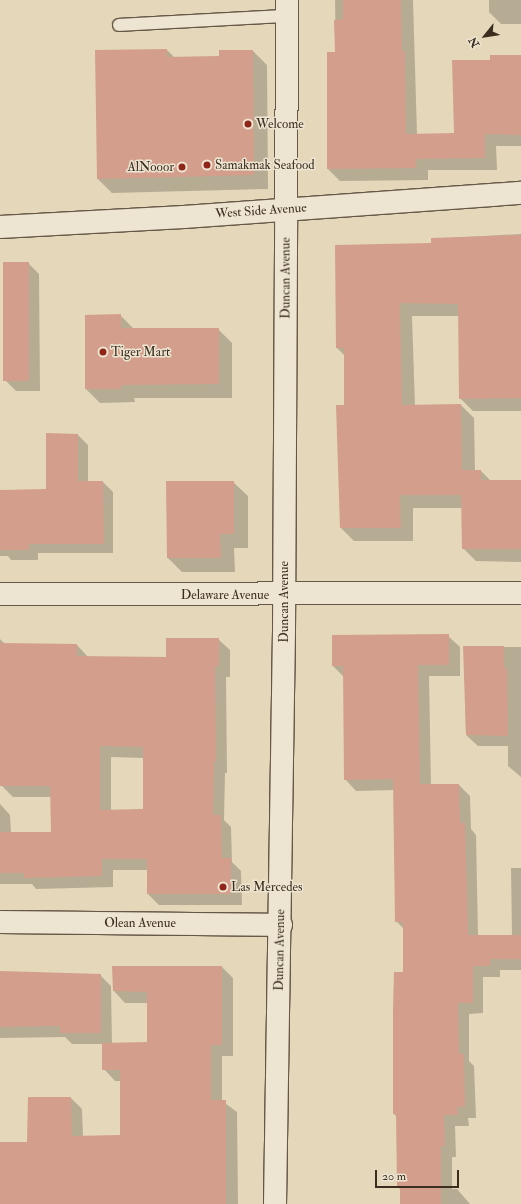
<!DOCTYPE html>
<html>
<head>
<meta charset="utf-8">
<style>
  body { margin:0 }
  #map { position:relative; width:521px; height:1204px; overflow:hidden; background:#e4d7ba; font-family:"IM FELL Double Pica",serif }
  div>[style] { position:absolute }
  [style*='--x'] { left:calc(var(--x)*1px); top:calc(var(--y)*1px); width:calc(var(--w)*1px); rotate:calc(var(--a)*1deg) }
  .shadow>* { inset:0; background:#0003 }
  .building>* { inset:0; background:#d39f8c; transform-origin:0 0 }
  .roads { filter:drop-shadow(1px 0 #665846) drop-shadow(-1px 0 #665846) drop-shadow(0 1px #665846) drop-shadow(0 -1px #665846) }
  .service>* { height:12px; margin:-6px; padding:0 6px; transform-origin:6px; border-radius:6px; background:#ede5d2 }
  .minor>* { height:22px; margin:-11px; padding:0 11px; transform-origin:11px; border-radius:11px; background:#ede5d2 }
  .tertiary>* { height:22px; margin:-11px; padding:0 11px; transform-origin:11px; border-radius:11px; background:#ede5d2 }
  .secondary>* { height:22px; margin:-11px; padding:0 11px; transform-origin:11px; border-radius:11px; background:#ede5d2 }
  .dots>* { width:11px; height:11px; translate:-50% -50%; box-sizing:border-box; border:2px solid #ede5d2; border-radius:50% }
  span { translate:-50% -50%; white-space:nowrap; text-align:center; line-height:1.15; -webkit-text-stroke:3px #ede5d2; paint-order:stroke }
  .poi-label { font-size:13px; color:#3c2e1f }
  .left { translate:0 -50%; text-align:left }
  .right { translate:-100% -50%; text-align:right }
  .street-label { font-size:13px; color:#3c2e1f }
  .north { position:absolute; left:465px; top:16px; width:40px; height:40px; -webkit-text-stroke:3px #ede5d2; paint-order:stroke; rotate:240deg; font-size:11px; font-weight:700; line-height:16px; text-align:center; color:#3c2e1f }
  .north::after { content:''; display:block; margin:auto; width:14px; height:18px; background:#3c2e1f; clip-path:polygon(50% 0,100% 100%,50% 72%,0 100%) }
  .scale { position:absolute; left:375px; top:1170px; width:84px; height:18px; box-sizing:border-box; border:2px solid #3c2e1f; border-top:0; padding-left:5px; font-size:12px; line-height:14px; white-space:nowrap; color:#3c2e1f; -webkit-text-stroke:3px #ede5d2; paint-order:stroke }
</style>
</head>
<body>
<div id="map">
  <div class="shadow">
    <i style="clip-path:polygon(335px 0,413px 0,417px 134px,455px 134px,491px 61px,521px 56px,521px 146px,496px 146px,497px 170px,428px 170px,428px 180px,340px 181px,328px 169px,328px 53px,336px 53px)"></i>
    <i style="clip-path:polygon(489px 0,521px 0,521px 24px,501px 24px,489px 12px)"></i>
    <i style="clip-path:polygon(167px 50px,175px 58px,220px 57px,253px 51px,267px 65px,268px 189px,112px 193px,98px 179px)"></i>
    <i style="clip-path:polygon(521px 234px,521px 411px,473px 411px,460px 398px,459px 316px,412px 316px,415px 406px,461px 405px,474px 418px,475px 471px,481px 471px,491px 481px,521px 481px,521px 562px,476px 561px,463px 548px,462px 508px,413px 508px,413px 541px,354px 541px,341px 528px,337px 406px,345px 406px,345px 356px,337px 348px,336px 246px,432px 244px,432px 239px)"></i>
    <i style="clip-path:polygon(28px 263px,39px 274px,40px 391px,16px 391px,5px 380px)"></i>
    <i style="clip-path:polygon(120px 315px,134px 329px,218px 329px,232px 343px,232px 398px,134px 398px,135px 402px,100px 403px,86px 389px,86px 316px)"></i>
    <i style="clip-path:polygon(78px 435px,88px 445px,88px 482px,103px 482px,113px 492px,113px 553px,38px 553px,38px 560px,11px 560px,8px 556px,0 556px,0 491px,47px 490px)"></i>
    <i style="clip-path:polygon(233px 482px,248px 496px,248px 548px,234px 548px,235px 572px,182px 572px,168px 558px)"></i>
    <i style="clip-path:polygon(448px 636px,460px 647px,460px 676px,429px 676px,431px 785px,459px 785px,470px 796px,471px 829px,476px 835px,478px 936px,512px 936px,511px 868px,521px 868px,521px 970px,500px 970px,500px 977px,483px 977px,483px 1013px,469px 1014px,469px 1061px,474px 1066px,476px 1118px,468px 1118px,469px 1126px,455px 1126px,456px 1157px,452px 1157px,452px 1189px,457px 1189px,470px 1204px,401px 1204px,401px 1190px,398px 1187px,397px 1117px,394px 1114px,404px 973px,404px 929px,396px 921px,394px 790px,356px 791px,345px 779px,344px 677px,333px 666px)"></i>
    <i style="clip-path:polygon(evenodd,0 639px,5px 644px,77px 645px,88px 657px,167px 658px,218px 639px,230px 650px,230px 677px,226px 677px,227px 773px,225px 773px,224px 820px,231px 827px,232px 862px,241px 871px,242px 905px,159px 905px,148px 894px,148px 870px,113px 870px,113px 887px,36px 889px,32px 884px,0 884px,0 804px,10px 815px,11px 833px,52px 833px,51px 797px,13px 797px,2px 786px,0 639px,111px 757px,144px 758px,144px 810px,111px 810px,111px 757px)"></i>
    <i style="clip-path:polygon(464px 647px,521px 647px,521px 777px,508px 766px,508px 746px,478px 746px,466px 735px)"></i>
    <i style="clip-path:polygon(113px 967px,222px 967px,233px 978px,233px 1056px,222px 1056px,222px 1101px,237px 1112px,238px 1204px,0 1204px,0 1143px,28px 1143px,71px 1098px,82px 1109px,83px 1137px,121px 1136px,121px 1081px,115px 1081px,104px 1069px,104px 1044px,72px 1044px,65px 1037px,0 1038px,0 972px,100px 975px,111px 986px,112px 1044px,148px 1043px,148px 1003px,125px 1003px,114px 991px)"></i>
  </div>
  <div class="building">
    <i style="clip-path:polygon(343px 0,401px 0,402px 51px,405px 51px,406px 134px,454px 133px,452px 60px,490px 60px,490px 55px,521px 55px,521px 135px,485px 134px,485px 158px,416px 159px,416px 168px,327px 169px,327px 52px,335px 52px,334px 20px,343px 19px)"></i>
    <i style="clip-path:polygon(167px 49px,167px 57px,219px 56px,219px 50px,253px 50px,254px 175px,97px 179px,95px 50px)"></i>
    <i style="clip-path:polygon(521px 235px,521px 398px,459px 399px,458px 304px,400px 303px,402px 405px,461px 404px,462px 470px,481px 470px,481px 480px,521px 480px,521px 549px,462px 549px,461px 495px,400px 495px,401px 528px,340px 528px,336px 405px,344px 405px,344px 348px,336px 348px,335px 245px,431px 243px,431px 238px)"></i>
    <i style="left:3px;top:262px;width:26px;height:119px"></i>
    <i style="clip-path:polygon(121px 314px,121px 328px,219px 328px,219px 384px,121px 385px,121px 389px,85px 389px,85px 315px)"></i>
    <i style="clip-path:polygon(46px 433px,78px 434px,78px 481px,103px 481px,104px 544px,29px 544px,29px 550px,0 550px,0 490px,46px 489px)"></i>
    <i style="clip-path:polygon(166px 481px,234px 481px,234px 534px,220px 534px,221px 558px,167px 558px)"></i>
    <i style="clip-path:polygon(449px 634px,449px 665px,418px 665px,420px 784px,459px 784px,460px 823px,465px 823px,468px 935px,521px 935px,521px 959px,490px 959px,490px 966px,473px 966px,473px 1003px,458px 1003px,459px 1054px,464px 1054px,465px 1107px,457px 1107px,458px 1115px,444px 1115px,445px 1146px,441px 1146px,441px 1204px,400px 1204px,400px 1188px,397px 1188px,396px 1114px,393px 1114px,393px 1010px,394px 972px,403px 972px,403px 922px,395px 922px,393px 779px,344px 780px,343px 666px,332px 666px,332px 635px)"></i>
    <i style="clip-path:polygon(evenodd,166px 638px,219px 638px,219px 666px,215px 666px,216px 762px,214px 762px,213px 815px,221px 815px,222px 858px,231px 858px,231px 894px,147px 894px,147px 859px,102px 859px,102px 876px,24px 878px,24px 873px,0 873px,0 832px,51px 832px,50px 786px,0 786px,0 643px,77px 644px,77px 656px,166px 657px,166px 638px,100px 746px,143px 747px,143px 809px,100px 810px,100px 746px)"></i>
    <i style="clip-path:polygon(463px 646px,504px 646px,504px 668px,507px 668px,508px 736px,466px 735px)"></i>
    <i style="clip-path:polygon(112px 966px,222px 966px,222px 1045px,211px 1045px,211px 1100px,226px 1100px,226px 1204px,0 1204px,0 1142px,27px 1142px,28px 1097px,71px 1097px,72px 1136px,120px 1135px,120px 1070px,102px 1070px,102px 1043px,147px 1042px,147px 992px,113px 991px)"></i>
    <i style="clip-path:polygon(0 971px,101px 974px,101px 1033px,60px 1033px,60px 1026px,0 1027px)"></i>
  </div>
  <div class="roads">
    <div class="service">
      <i style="--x:119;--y:25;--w:168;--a:-3.1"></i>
    </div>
    <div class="minor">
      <i style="--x:0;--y:594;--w:521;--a:-0.11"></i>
      <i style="--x:0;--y:922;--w:281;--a:0.6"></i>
    </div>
    <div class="tertiary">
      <i style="--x:286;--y:209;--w:209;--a:-89.7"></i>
    </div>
    <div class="secondary">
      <i style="--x:0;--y:227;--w:184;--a:-3.1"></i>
      <i style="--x:184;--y:217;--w:338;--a:-4.1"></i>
      <i style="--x:275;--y:1204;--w:573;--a:-89.1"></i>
      <i style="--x:284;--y:631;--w:422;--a:-89.7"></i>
    </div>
  </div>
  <div class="dots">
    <i style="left:248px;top:124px;background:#8f2418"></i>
    <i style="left:207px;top:165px;background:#8f2418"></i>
    <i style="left:182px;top:167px;background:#8f2418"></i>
    <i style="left:103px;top:352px;background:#8f2418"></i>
    <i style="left:223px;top:887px;background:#8f2418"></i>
  </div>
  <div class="poi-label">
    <span class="left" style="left:256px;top:124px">Welcome</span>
    <span class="left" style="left:215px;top:165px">Samakmak Seafood</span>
    <span class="right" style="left:174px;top:167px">AlNooor</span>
    <span class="left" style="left:111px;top:352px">Tiger Mart</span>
    <span class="left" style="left:231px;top:887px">Las Mercedes</span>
  </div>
  <div class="street-label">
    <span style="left:261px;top:211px;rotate:-4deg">West Side Avenue</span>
    <span style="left:286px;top:278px;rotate:-90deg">Duncan Avenue</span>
    <span style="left:225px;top:595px">Delaware Avenue</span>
    <span style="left:284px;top:602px;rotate:-90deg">Duncan Avenue</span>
    <span style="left:140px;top:923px">Olean Avenue</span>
    <span style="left:280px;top:950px;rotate:-89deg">Duncan Avenue</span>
  </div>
  <div class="north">N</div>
  <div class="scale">20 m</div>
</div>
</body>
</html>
